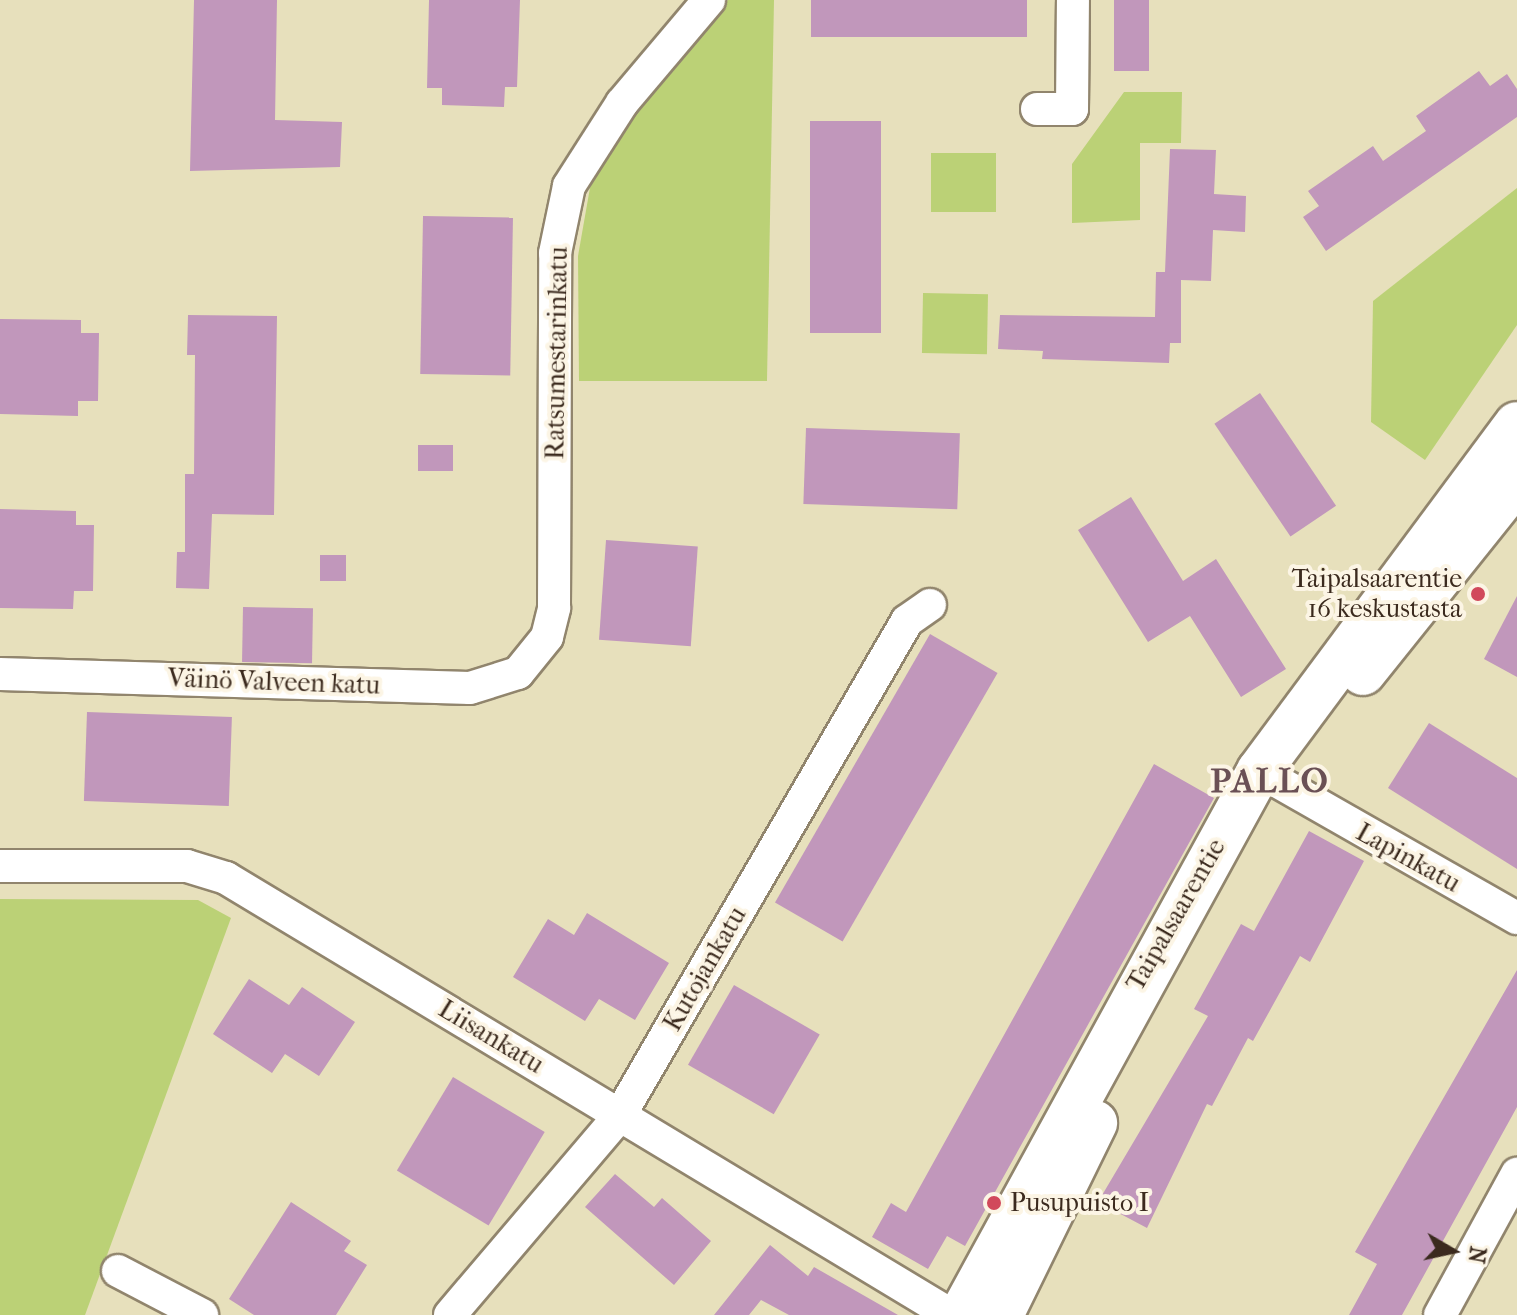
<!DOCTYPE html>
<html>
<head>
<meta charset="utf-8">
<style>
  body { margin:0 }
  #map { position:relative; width:1517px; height:1315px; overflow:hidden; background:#e7e0bc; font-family:"IM FELL French Canon",serif }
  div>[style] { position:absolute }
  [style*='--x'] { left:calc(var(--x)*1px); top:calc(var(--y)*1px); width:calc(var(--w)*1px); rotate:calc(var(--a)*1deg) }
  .green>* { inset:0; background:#bbd176; transform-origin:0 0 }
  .building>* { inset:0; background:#c197bb; transform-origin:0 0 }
  .roads { filter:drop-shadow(2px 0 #91856d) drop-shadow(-2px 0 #91856d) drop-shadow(0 2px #91856d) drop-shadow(0 -2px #91856d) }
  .minor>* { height:32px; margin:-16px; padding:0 16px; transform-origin:16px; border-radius:16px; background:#fff }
  .secondary>* { height:44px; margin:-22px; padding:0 22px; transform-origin:22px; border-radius:22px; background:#fff }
  .dots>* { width:22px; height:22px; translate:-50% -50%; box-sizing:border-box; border:4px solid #fcf5e5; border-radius:50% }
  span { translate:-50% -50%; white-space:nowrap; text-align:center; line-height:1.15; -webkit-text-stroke:8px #fcf5e5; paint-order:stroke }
  .street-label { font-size:26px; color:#3b2a1e }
  .poi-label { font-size:26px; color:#3b2a1e }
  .right { translate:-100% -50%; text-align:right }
  .left { translate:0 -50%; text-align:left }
  .district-label { font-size:34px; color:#6a5055; font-weight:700; letter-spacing:2px }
  .north { position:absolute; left:1413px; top:1211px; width:80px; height:80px; -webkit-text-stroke:6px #fcf5e5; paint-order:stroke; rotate:99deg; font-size:22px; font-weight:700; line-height:32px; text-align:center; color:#3b2a1e }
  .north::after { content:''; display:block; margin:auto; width:28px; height:36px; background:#3b2a1e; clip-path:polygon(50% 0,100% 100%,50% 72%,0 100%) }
</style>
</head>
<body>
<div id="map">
  <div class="green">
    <i style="clip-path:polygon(728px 0,774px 0,767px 381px,579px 381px,578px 256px,591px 182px,622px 126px)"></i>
    <i style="clip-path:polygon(1124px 92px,1182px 92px,1181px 143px,1140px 143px,1140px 220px,1072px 223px,1072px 164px)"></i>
    <i style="left:931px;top:153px;width:65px;height:59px"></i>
    <i style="clip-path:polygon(1517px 188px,1517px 325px,1425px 460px,1371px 422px,1373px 301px)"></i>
    <i style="left:923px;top:293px;width:65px;height:60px;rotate:1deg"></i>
    <i style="clip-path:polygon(0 899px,198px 900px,231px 918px,85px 1315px,0 1315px)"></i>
  </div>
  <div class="building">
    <i style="clip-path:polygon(194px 0,277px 0,275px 120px,342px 122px,340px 167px,190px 171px)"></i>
    <i style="clip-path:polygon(429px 0,520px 0,517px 87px,505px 87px,504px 107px,442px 105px,442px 88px,427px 88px)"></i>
    <i style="left:811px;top:0;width:216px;height:37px"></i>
    <i style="left:1114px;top:0;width:35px;height:71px"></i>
    <i style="clip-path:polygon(1479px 71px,1490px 86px,1507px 74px,1517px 89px,1517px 117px,1326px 251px,1303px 217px,1319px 206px,1308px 191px,1373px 146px,1383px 161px,1426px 131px,1416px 116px)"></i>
    <i style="left:810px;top:121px;width:71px;height:212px"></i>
    <i style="clip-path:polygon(1170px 149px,1216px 150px,1214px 194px,1246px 196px,1245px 232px,1213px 230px,1211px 281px,1181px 280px,1181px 343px,1170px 343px,1169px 363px,1042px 359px,1043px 351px,998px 349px,1000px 315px,1155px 317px,1156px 272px,1165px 272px)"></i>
    <i style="left:423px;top:216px;width:90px;height:158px;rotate:1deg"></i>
    <i style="clip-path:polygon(188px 315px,277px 316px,274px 515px,212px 514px,209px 589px,176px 588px,177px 552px,185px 552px,185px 474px,194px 474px,195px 355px,187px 355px)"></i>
    <i style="clip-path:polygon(0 319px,81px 320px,81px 333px,99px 333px,98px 401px,78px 401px,78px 416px,0 414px)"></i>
    <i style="left:1260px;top:393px;width:136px;height:55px;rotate:56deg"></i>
    <i style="left:806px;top:428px;width:154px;height:76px;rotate:2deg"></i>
    <i style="left:418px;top:445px;width:35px;height:26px"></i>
    <i style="clip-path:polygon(1131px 497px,1183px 581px,1216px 559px,1286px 669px,1241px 697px,1190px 616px,1148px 642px,1078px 530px)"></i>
    <i style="clip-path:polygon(0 509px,76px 511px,76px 525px,94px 525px,93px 591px,74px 591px,73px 609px,0 608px)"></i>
    <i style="left:606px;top:540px;width:92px;height:100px;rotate:4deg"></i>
    <i style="left:320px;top:555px;width:26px;height:26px"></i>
    <i style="clip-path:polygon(1517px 596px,1517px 677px,1484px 659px)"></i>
    <i style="left:243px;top:607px;width:70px;height:55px;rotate:1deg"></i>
    <i style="left:930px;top:634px;width:78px;height:310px;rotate:30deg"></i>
    <i style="left:87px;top:712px;width:145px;height:89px;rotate:2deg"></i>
    <i style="clip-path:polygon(1429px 723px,1517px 778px,1517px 869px,1388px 788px)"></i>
    <i style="clip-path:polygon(1154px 764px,1214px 798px,965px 1246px,947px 1236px,928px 1269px,872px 1237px,891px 1203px,906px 1212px)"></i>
    <i style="clip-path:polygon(1309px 831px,1364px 861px,1310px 962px,1300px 956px,1253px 1041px,1248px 1038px,1212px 1106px,1207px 1104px,1147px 1228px,1098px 1202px,1208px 1016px,1194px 1009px,1241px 924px,1254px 931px)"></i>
    <i style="clip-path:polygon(587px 913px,669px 963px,635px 1020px,599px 999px,585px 1021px,513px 977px,548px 919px,574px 935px)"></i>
    <i style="clip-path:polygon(1517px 970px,1517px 1107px,1402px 1315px,1349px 1315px,1377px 1264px,1355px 1252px)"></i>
    <i style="clip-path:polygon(249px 979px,289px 1005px,302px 987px,355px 1022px,319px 1076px,285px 1054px,272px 1073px,213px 1034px)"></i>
    <i style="left:734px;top:985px;width:99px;height:92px;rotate:30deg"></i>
    <i style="left:453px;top:1077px;width:107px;height:109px;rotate:31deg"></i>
    <i style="clip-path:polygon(615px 1174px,654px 1207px,662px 1198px,711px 1241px,674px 1285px,585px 1207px)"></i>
    <i style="clip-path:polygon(291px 1202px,351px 1241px,344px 1251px,367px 1265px,336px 1315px,254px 1315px,229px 1299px)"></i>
    <i style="clip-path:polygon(770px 1245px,808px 1276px,814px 1267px,898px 1315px,789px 1315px,761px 1300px,749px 1315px,714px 1315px)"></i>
  </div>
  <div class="roads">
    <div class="minor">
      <i style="--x:1037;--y:109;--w:35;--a:0"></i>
      <i style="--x:1072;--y:109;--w:109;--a:-89.5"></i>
      <i style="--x:0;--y:674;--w:470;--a:1.7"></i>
      <i style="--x:470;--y:688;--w:50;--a:-17.4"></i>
      <i style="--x:518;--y:673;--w:46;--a:-51.1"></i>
      <i style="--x:547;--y:637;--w:30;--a:-76"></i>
      <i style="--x:554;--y:608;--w:355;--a:-89.8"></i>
      <i style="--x:555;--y:253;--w:68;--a:-78.2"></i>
      <i style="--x:569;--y:186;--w:98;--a:-57.4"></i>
      <i style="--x:622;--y:103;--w:135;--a:-49.8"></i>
      <i style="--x:1259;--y:771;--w:297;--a:29.7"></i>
      <i style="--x:0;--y:866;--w:187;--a:0"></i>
      <i style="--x:187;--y:866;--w:41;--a:17.1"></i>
      <i style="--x:226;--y:878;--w:847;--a:31.08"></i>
      <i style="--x:118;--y:1271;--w:95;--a:27.6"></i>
      <i style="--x:450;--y:1315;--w:262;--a:-49.6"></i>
      <i style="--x:620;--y:1115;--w:571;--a:-59.84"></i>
      <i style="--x:907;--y:621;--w:28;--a:-35"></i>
      <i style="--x:1440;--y:1315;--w:161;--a:-61.4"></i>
    </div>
    <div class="secondary">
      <i style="--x:1363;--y:673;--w:246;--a:-51.3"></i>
      <i style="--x:961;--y:1315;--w:620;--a:-61.29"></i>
      <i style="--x:1259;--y:771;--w:432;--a:-53.4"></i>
      <i style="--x:1001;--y:1315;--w:214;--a:-63.9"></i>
    </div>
  </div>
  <div class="dots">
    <i style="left:1478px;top:594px;background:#d1495b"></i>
    <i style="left:994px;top:1203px;background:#d1495b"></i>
  </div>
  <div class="street-label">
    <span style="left:557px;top:353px;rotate:-89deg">Ratsumestarinkatu</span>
    <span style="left:274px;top:682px;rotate:2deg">Väinö Valveen katu</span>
    <span style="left:1408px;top:858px;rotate:29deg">Lapinkatu</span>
    <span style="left:1176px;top:915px;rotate:-60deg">Taipalsaarentie</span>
    <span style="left:705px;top:969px;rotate:-60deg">Kutojankatu</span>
    <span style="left:491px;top:1037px;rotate:31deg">Liisankatu</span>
  </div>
  <div class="poi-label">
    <span class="right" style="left:1462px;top:594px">Taipalsaarentie<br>16 keskustasta</span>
    <span class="left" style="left:1010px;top:1203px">Pusupuisto I</span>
  </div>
  <div class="district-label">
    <span style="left:1270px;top:782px">PALLO</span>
  </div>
  <div class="north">N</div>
</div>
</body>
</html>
